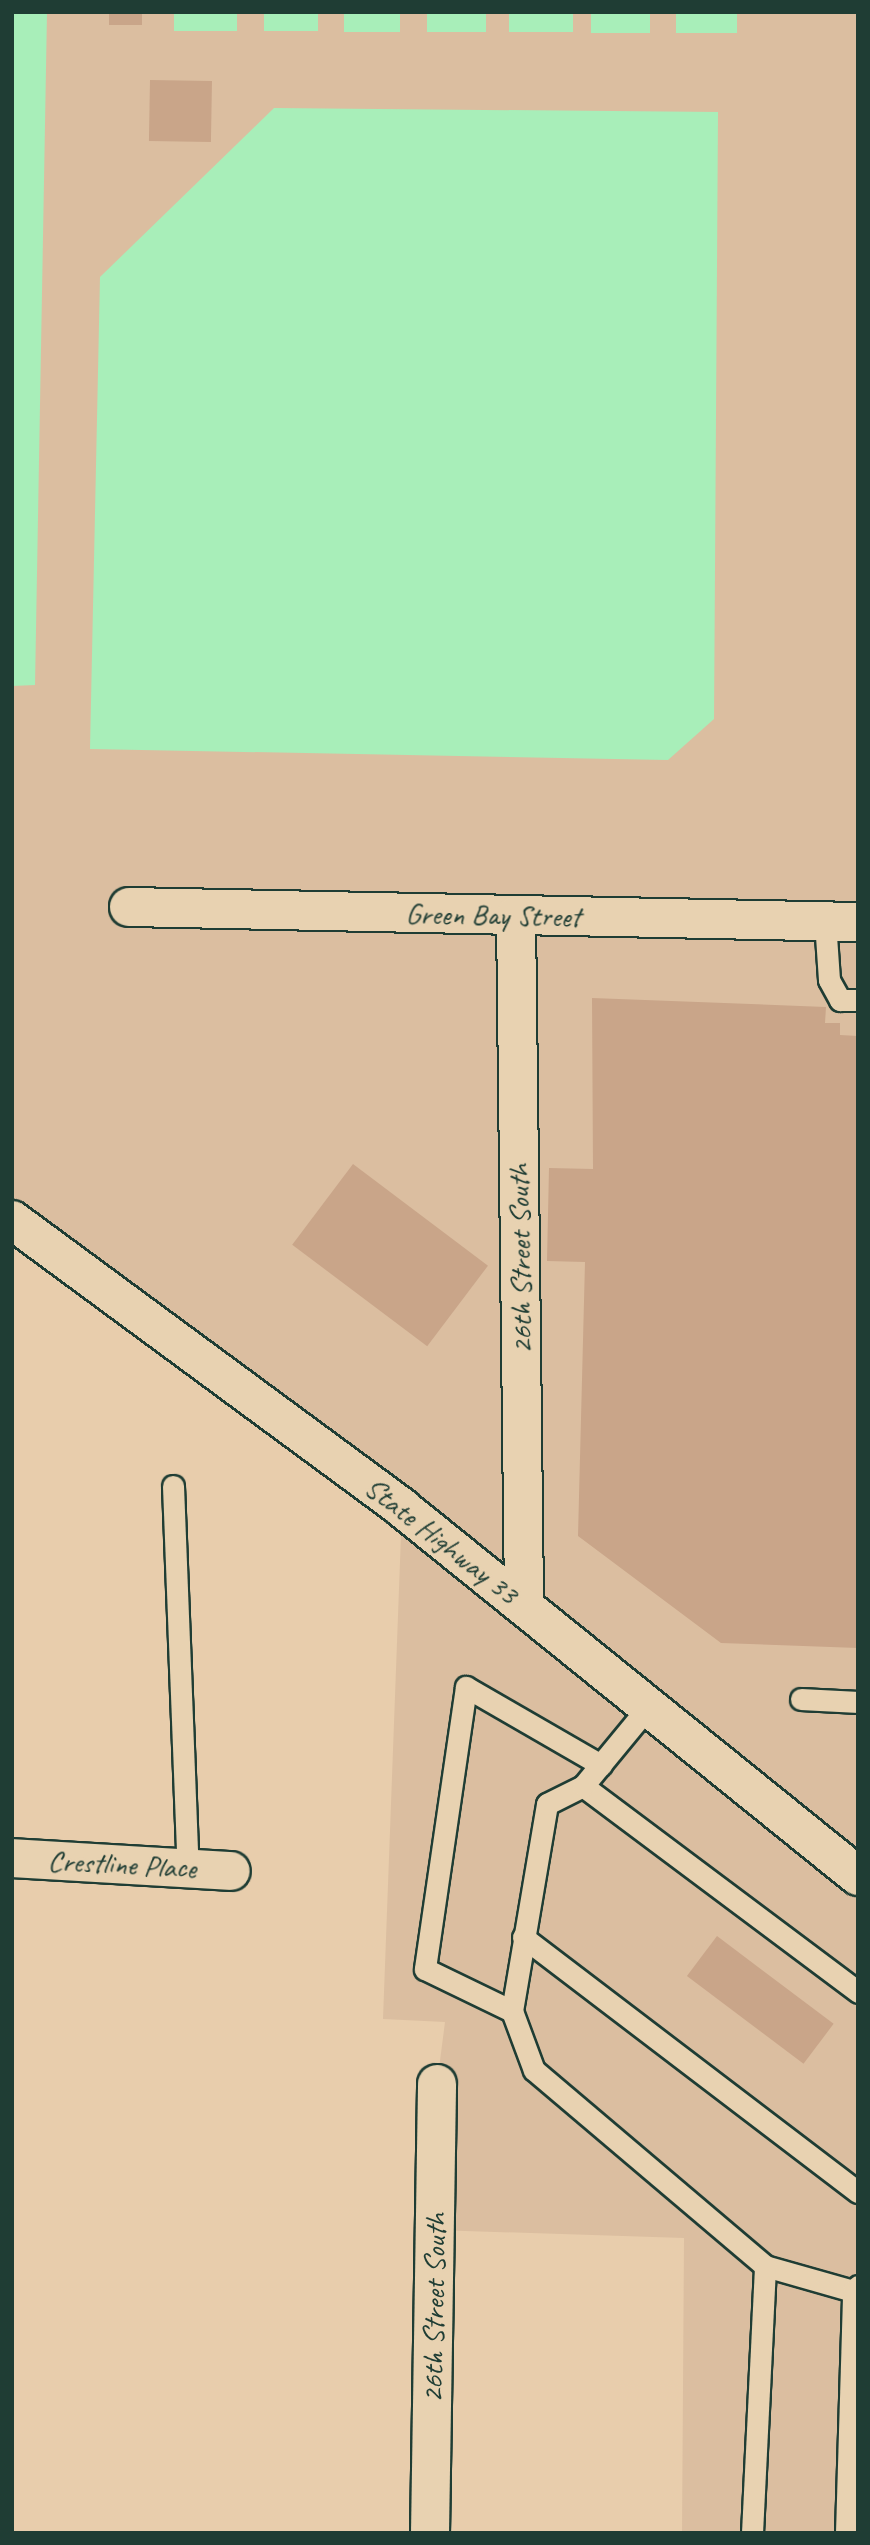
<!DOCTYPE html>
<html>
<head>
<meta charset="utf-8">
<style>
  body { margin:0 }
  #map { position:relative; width:870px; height:2545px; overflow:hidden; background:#e8cdac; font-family:Caveat,sans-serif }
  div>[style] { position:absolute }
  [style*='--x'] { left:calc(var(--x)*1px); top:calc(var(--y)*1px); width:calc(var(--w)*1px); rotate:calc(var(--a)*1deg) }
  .built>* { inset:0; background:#dbbea0 }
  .green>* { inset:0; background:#a8eeb9; transform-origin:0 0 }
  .building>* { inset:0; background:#c9a589; transform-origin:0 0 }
  .roads { filter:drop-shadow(2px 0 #1f3d34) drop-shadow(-2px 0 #1f3d34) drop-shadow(0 2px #1f3d34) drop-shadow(0 -2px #1f3d34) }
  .service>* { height:21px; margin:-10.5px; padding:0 10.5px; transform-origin:10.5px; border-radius:10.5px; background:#e8d2b1 }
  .minor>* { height:38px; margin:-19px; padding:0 19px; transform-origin:19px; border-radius:19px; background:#e8d2b1 }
  .primary>* { height:38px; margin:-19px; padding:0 19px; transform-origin:19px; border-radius:19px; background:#e8d2b1 }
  span { translate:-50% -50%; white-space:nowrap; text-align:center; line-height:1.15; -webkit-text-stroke:5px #e8d2b1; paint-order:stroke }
  .street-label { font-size:30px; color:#1f3d34 }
  .frame { position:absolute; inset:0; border:14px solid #1f3d34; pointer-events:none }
</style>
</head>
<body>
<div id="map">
  <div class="built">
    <i style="clip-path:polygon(12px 12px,858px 12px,858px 2533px,682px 2533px,684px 2238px,435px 2230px,437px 2084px,445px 2022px,383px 2019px,402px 1508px,12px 1220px)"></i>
  </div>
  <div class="green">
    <i style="clip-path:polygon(12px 12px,47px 12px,35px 685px,12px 686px)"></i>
    <i style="left:174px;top:12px;width:63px;height:19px"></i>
    <i style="left:264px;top:12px;width:54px;height:19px"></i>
    <i style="left:344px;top:12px;width:56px;height:20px"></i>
    <i style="left:427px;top:12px;width:59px;height:20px"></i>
    <i style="left:509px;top:12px;width:64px;height:20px"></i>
    <i style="left:591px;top:12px;width:59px;height:21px"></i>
    <i style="left:676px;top:12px;width:61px;height:21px"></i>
    <i style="clip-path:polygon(274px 108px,718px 112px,714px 719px,668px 760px,90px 749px,100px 277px)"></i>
  </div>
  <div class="building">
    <i style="left:109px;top:12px;width:33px;height:13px"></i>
    <i style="left:150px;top:80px;width:62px;height:61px;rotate:1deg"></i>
    <i style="clip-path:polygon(592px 998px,826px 1007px,825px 1023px,840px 1023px,840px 1035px,858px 1036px,858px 1648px,721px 1643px,578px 1536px,585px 1262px,547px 1261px,549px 1168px,593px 1169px)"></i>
    <i style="left:353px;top:1164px;width:169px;height:101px;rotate:37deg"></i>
    <i style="left:717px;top:1936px;width:146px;height:50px;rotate:37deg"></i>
  </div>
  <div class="roads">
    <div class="service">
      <i style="--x:825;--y:921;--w:59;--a:86.1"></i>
      <i style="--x:829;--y:980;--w:23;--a:61"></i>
      <i style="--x:840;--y:1000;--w:18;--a:0"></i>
      <i style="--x:173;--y:1486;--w:382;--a:87.8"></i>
      <i style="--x:801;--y:1699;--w:57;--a:3"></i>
      <i style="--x:601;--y:1765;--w:156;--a:-150"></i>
      <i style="--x:466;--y:1687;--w:285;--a:98.3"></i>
      <i style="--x:425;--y:1969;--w:97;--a:25.8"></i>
      <i style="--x:512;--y:2011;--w:63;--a:69.6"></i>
      <i style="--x:534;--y:2070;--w:303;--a:40.3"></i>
      <i style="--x:765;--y:2266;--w:91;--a:15.9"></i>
      <i style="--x:853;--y:2291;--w:7;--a:-45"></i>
      <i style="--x:583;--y:1786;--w:344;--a:36.8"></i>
      <i style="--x:523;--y:1937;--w:421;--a:37.3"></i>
      <i style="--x:512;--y:2011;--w:210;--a:-80.4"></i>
      <i style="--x:547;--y:1804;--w:40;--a:-26.6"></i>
      <i style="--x:583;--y:1786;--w:104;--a:-50.5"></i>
      <i style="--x:752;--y:2533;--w:267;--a:-87.2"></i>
      <i style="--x:846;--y:2533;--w:242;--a:-88.3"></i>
    </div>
    <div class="minor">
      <i style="--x:129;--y:907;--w:729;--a:1.18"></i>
      <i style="--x:516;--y:915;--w:689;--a:89.33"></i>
      <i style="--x:12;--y:1858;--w:219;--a:3.4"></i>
      <i style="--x:430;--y:2533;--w:449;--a:-89.1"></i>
    </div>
    <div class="primary">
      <i style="--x:12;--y:1220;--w:485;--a:36.4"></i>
      <i style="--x:402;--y:1508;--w:586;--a:38.9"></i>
    </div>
  </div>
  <div class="street-label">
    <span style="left:493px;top:915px;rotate:1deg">Green Bay Street</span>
    <span style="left:520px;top:1259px;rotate:-91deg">26th Street South</span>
    <span style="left:442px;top:1540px;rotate:38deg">State Highway 33</span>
    <span style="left:122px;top:1864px;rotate:3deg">Crestline Place</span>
    <span style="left:434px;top:2308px;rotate:-89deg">26th Street South</span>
  </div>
  <div class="frame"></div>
</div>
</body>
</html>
